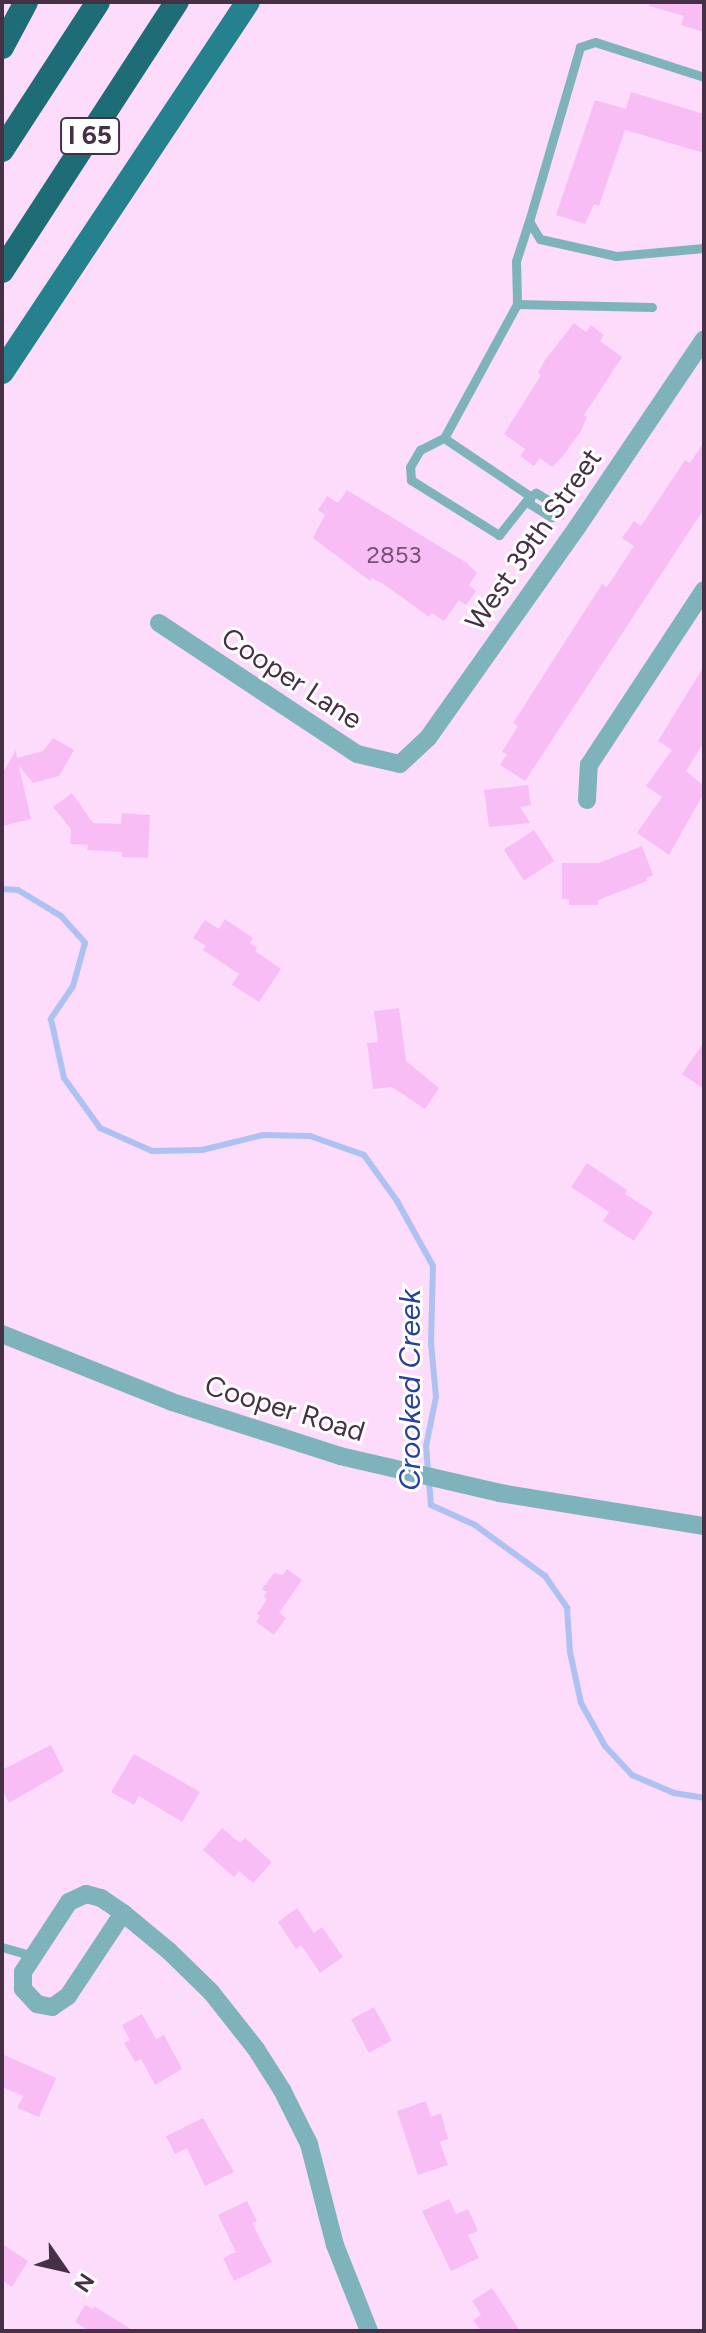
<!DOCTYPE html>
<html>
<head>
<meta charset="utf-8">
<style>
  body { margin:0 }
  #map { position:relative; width:706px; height:2333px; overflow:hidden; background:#fddcfb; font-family:Figtree,sans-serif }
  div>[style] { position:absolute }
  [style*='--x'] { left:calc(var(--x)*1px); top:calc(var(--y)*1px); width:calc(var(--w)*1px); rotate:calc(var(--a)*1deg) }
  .stream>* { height:6px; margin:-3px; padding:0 3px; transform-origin:3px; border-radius:3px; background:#adc1f3 }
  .building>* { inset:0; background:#f8bdf5; transform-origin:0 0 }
  .lane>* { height:9px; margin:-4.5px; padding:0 4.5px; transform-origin:4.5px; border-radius:4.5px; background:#7fb3bb }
  .street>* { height:18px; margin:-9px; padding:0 9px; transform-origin:9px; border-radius:9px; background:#7fb3bb }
  .primary>* { height:24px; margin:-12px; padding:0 12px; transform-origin:12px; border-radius:12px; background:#25818d }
  .highway>* { height:24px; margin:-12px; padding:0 12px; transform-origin:12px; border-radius:12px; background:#1d6c76 }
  span { translate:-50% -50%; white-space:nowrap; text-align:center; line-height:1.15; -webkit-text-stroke:6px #fff; paint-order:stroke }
  .number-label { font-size:24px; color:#725371 }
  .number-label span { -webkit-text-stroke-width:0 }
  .shield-label span { padding:2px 6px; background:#fff; border:2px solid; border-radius:6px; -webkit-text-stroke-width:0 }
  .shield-label { font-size:26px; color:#463045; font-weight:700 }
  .street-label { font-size:28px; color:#463045 }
  .water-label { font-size:30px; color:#28409d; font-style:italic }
  .frame { position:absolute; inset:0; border:4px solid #463045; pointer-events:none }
  .north { position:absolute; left:24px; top:2229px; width:80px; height:80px; -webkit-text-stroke:6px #fff; paint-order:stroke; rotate:124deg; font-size:22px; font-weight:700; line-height:32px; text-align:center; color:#463045 }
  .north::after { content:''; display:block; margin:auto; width:28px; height:36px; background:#463045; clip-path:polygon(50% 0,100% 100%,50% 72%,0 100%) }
</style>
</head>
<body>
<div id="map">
  <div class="stream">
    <i style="--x:2;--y:889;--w:16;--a:4"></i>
    <i style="--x:18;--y:890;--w:50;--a:31.2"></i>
    <i style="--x:61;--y:916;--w:36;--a:48"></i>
    <i style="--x:85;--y:943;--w:45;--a:105.6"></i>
    <i style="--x:73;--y:986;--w:40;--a:124"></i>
    <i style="--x:51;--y:1019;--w:60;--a:77.6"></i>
    <i style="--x:64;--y:1078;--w:62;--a:54.2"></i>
    <i style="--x:100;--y:1128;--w:57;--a:23.9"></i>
    <i style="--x:152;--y:1151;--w:50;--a:-1.1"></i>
    <i style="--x:202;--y:1150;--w:63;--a:-13.8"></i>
    <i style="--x:263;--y:1135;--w:47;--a:1.2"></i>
    <i style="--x:310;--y:1136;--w:57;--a:19.4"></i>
    <i style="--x:364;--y:1155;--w:57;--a:54.3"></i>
    <i style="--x:397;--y:1201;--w:74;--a:61"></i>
    <i style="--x:433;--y:1266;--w:77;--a:91.5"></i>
    <i style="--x:431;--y:1343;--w:54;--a:84.7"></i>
    <i style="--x:436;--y:1397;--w:50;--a:101.5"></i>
    <i style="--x:426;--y:1446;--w:59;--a:85.2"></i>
    <i style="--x:431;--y:1505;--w:48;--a:24.4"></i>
    <i style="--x:475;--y:1525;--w:87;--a:36.1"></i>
    <i style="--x:545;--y:1576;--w:39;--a:55"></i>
    <i style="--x:567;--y:1608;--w:44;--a:86.1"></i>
    <i style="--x:570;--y:1652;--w:52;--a:77.8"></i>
    <i style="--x:581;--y:1703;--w:49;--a:60.8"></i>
    <i style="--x:605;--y:1746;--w:40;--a:47"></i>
    <i style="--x:632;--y:1775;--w:46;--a:23.2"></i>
    <i style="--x:674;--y:1793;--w:30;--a:9"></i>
  </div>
  <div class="building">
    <i style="clip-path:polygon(650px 2px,704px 2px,704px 32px,681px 25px,684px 16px,649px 6px)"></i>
    <i style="clip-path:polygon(631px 92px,704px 114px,704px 153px,625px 130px,599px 206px,594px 204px,585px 224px,556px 215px,595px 100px,626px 109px)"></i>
    <i style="clip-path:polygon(574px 323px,586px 332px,591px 325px,604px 335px,600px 341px,622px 357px,584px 415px,587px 417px,581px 431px,563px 456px,552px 467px,540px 458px,534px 466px,520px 456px,525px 449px,504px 434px,541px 375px,538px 373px,545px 360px)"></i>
    <i style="clip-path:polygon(704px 442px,704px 509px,525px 781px,500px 765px,507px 754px,502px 752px,518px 726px,513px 723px,602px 584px,607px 587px,634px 546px,622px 538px,634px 521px,641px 526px,685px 460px,690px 463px)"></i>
    <i style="clip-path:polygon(347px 490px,467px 563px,477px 573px,469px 585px,476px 591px,466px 605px,459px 600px,444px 621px,432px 613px,429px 617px,385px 585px,372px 578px,370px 581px,313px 538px,325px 515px,318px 510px,327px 496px,338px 503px)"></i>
    <i style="clip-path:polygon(704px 666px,704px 742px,686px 771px,704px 786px,704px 793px,669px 855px,637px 833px,662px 797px,646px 786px,672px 750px,658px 741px)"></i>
    <i style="clip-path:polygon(53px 738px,74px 750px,59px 776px,33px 783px,19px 766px,31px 819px,2px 826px,2px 774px,16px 750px,17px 758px,43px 751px)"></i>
    <i style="clip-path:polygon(528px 785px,531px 805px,520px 807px,530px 823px,489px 827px,484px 790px)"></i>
    <i style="clip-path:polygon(72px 793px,93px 823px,121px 824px,122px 813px,150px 815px,148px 858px,122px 857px,122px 852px,87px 850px,88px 845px,70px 844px,71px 829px,53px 807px)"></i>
    <i style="left:534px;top:830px;width:37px;height:36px;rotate:57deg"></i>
    <i style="clip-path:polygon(642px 846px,653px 875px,646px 878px,647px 881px,598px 900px,598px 905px,569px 905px,569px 899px,562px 899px,562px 863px,599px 863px)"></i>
    <i style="clip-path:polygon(225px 919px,253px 938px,250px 943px,257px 948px,255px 951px,281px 969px,259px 1002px,232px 985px,239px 974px,203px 950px,206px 946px,193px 938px,205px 920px,219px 929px)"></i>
    <i style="clip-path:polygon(399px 1008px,406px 1061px,439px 1088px,425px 1109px,392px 1087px,373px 1089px,367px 1043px,378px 1042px,374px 1011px)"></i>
    <i style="clip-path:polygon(704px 1042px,704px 1089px,682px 1074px)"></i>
    <i style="clip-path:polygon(587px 1163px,627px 1190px,625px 1194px,653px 1212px,634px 1241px,603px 1221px,609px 1212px,571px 1187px)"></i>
    <i style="clip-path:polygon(287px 1569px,302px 1580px,279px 1613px,286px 1618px,274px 1635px,256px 1622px,260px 1616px,257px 1614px,267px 1599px,264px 1597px,267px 1592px,262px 1589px,274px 1573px,283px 1575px)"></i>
    <i style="clip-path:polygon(51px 1745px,64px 1771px,9px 1803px,2px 1789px,2px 1770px)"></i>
    <i style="clip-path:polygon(134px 1754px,200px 1792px,182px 1822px,139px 1796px,134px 1805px,111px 1792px)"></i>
    <i style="clip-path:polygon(222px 1828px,240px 1843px,245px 1838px,272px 1862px,253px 1883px,239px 1871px,234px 1877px,203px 1850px)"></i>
    <i style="clip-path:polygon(297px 1908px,314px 1933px,322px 1927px,343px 1957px,320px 1973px,301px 1945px,296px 1949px,278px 1922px)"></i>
    <i style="left:374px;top:2007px;width:38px;height:26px;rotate:62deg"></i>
    <i style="clip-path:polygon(142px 2014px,156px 2039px,164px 2035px,182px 2069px,155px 2085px,141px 2059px,135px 2062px,124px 2043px,130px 2040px,122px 2025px)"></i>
    <i style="clip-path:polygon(2px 2054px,56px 2078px,39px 2117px,17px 2108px,23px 2096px,2px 2087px)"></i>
    <i style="clip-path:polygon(426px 2101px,431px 2117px,441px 2113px,448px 2139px,440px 2142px,448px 2165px,418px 2175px,397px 2111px)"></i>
    <i style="clip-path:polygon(203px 2118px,234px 2172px,205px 2186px,187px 2148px,175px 2154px,166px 2136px)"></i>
    <i style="clip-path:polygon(449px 2199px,456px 2214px,468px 2209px,478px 2231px,468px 2235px,479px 2258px,451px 2271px,422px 2211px)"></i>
    <i style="clip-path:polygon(247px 2201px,257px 2221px,252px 2223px,272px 2262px,234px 2281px,223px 2258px,236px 2252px,218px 2215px)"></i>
    <i style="clip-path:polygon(2px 2244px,28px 2261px,12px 2287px,2px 2280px)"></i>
    <i style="clip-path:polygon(492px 2288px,520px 2331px,481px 2331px,473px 2320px,481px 2315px,472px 2301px)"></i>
    <i style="clip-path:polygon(85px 2305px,93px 2309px,94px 2306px,134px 2331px,89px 2331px,75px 2322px)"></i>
  </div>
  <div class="lane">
    <i style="--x:704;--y:77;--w:114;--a:-162.2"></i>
    <i style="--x:595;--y:42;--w:16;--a:162"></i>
    <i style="--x:580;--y:47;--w:181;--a:106.3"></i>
    <i style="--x:529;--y:221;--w:21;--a:59"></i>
    <i style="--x:540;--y:239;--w:78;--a:12.6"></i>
    <i style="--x:616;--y:256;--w:88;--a:-5.2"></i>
    <i style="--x:517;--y:304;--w:135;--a:1.3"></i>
    <i style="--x:444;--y:438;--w:104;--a:34"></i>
    <i style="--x:530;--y:496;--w:8;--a:90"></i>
    <i style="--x:530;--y:504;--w:25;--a:32"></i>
    <i style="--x:551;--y:517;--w:9;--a:-13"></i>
    <i style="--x:560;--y:515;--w:9;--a:-103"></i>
    <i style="--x:558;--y:506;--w:26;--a:-149"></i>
    <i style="--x:536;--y:493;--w:7;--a:153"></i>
    <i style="--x:530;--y:496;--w:50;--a:128.5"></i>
    <i style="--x:499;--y:535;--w:104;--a:-148"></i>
    <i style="--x:411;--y:480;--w:13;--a:-94"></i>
    <i style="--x:410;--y:467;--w:20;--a:-60"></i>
    <i style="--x:420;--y:450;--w:27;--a:-27"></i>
    <i style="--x:444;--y:438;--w:153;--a:-61.4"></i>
    <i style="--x:517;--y:304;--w:43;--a:-91.3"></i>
    <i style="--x:516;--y:261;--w:42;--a:-72"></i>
    <i style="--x:2;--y:1947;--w:32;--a:16"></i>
  </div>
  <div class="street">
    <i style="--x:159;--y:623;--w:237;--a:33.5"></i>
    <i style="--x:357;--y:754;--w:44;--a:13.1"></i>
    <i style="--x:400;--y:764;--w:38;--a:-43"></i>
    <i style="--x:428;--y:738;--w:260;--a:-54.7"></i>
    <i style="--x:578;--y:526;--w:225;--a:-56"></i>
    <i style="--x:587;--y:800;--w:35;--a:-87"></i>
    <i style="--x:589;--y:765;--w:209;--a:-56.7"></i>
    <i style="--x:2;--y:1334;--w:183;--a:21.8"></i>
    <i style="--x:172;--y:1402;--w:176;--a:17.8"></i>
    <i style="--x:340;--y:1456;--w:164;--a:13"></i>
    <i style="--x:500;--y:1493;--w:207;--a:9.2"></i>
    <i style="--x:86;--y:1894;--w:16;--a:15"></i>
    <i style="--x:101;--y:1898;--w:27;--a:34"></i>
    <i style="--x:123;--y:1913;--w:100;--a:123.5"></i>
    <i style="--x:68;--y:1996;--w:19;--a:145"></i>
    <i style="--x:52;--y:2007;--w:15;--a:-169"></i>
    <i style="--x:37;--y:2004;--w:21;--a:-133"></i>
    <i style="--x:23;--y:1989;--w:17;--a:-90"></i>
    <i style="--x:23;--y:1972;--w:84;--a:-56.7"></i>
    <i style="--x:69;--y:1902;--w:19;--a:-25"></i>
    <i style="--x:123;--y:1913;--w:60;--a:39.6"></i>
    <i style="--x:169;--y:1951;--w:59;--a:44.3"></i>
    <i style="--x:211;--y:1992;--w:73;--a:51.7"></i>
    <i style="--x:256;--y:2049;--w:49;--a:57.6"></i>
    <i style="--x:282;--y:2090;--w:60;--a:63.4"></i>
    <i style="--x:309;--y:2144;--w:104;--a:75.6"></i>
    <i style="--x:335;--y:2245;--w:92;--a:68.4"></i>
  </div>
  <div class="primary">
    <i style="--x:2;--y:372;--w:444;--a:-56.4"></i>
  </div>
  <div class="highway">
    <i style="--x:2;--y:47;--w:51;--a:-61.9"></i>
    <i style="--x:2;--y:150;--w:176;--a:-57"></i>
    <i style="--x:2;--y:271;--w:321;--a:-57"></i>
  </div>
  <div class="number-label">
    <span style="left:394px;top:555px">2853</span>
  </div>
  <div class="shield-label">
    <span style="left:90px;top:136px">I 65</span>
  </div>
  <div class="street-label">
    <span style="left:533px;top:539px;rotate:-55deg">West 39th Street</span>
    <span style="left:292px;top:678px;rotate:33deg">Cooper Lane</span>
    <span style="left:285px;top:1408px;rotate:17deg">Cooper Road</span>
  </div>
  <div class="water-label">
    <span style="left:410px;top:1390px;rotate:-90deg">Crooked Creek</span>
  </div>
  <div class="frame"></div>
  <div class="north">N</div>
</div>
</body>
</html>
